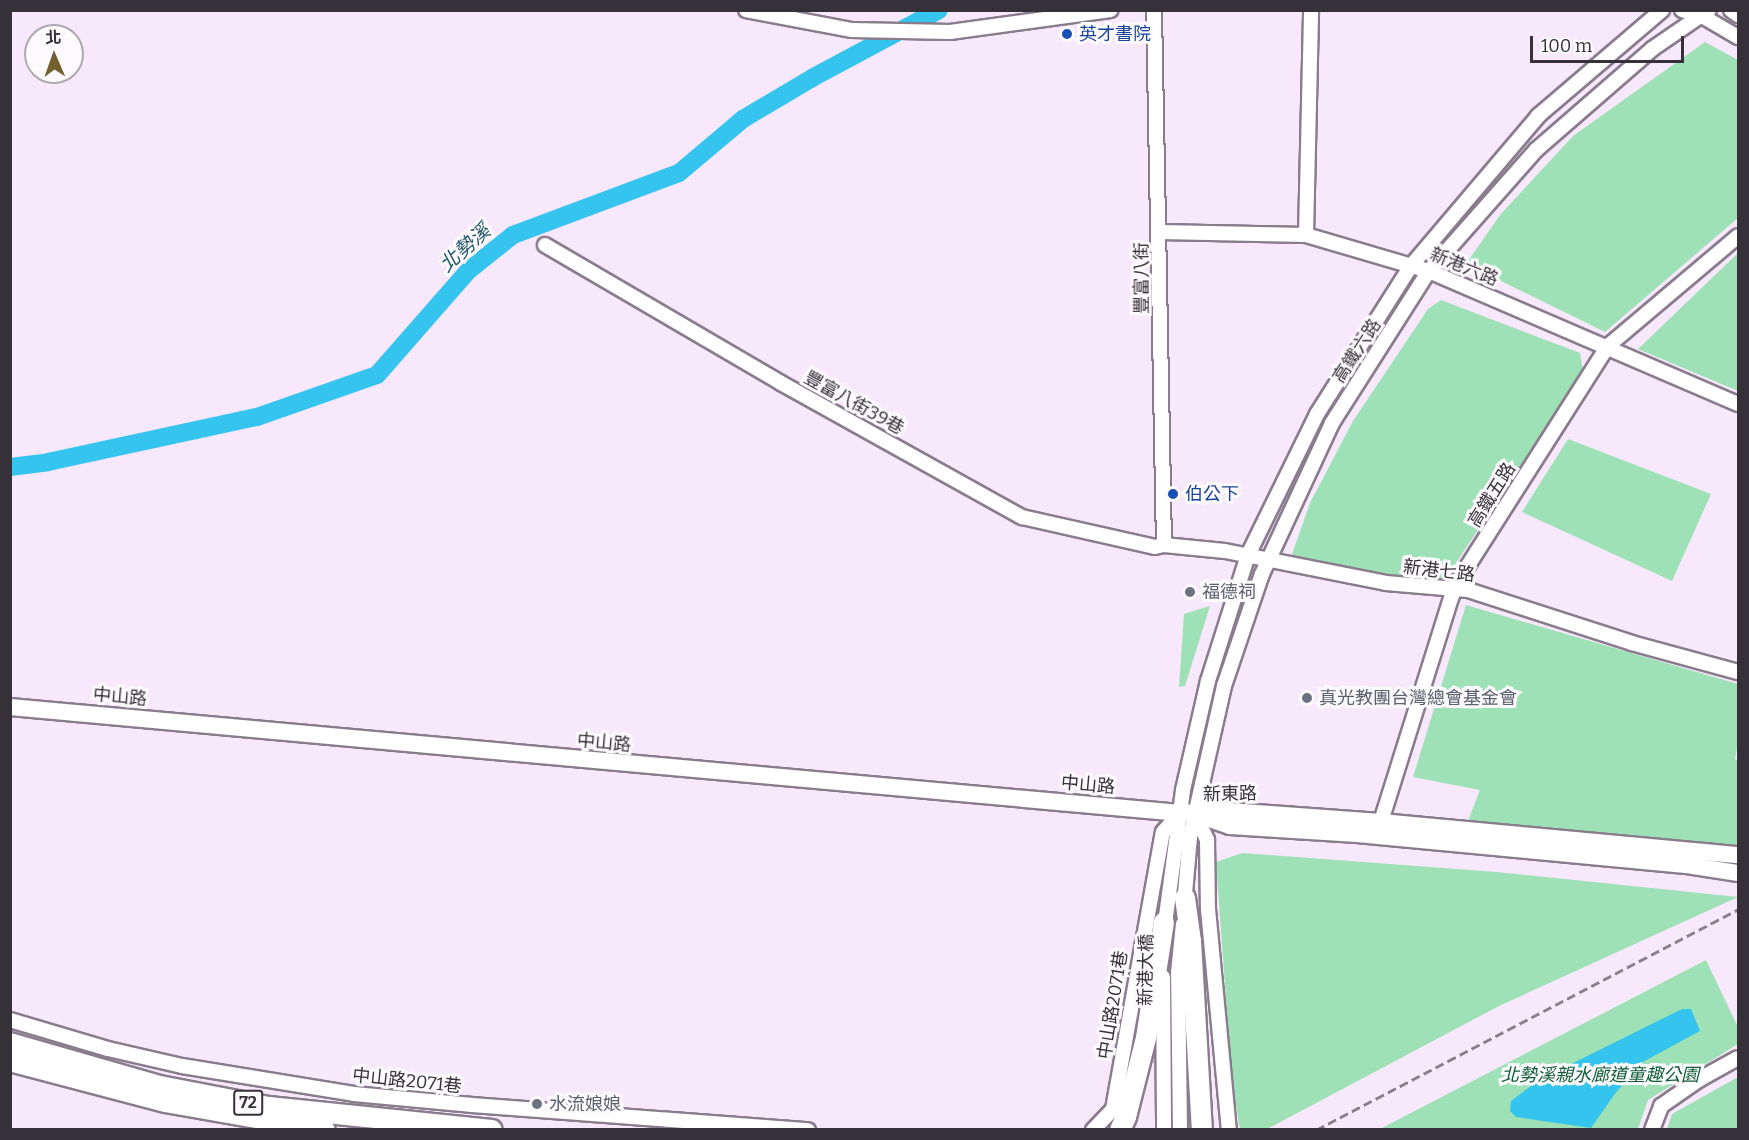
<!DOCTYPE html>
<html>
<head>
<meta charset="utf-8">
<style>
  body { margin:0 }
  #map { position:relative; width:1749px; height:1140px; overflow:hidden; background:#f7e8fb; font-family:Bitter,"Noto Sans TC",serif }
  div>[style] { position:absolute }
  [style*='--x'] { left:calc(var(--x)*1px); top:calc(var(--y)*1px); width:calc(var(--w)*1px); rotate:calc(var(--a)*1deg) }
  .green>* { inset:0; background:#9fe1b7 }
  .water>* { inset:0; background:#34c4ed }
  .river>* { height:18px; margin:-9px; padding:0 9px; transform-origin:9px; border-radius:9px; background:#34c4ed }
  .minor-tunnel>* { height:14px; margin-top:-7px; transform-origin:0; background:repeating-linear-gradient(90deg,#d0c3d4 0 14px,transparent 0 21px) }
  .roads { filter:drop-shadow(2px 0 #897c8d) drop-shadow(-2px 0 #897c8d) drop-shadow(0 2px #897c8d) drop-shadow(0 -2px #897c8d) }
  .minor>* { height:14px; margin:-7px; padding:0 7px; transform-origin:7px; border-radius:7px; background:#fff }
  .major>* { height:16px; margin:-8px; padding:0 8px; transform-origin:8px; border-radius:8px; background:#fff }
  .highway>* { height:20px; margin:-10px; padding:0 10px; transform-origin:10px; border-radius:10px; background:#fff }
  .rail>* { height:3px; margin-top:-1.5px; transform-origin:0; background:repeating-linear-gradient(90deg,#887f8b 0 9px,transparent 0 13.5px) }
  .dots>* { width:16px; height:16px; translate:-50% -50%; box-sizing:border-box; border:3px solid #fdfafe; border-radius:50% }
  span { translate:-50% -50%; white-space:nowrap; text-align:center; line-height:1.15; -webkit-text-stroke:6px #fdfafe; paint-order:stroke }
  .shield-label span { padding:2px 4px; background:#fdfafe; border:2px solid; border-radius:4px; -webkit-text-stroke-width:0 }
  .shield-label { font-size:16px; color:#363138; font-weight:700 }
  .transit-label { font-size:18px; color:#164399 }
  .left { translate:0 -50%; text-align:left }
  .street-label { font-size:18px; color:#363138 }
  .worship-label { font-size:18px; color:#5b616d }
  .park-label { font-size:18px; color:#0f5d37; font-style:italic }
  .water-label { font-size:20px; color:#1d5566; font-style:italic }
  .frame { position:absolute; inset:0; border:12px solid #363138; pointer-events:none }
  .north { position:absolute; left:24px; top:24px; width:60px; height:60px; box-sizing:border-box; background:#fdfafe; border:2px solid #adaaaf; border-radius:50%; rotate:358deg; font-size:16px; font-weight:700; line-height:24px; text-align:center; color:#363138 }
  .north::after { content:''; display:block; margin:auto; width:21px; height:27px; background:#72612f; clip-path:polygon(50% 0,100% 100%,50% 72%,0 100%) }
  .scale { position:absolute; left:1530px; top:36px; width:154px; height:27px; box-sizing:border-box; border:3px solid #363138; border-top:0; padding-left:8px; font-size:18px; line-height:21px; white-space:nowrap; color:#363138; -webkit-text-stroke:4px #fdfafe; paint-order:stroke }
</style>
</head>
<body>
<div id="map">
  <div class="green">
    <i style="clip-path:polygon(1705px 42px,1738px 60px,1738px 218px,1605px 332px,1466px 264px,1500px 215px,1573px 136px)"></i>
    <i style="clip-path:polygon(1738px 253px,1738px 391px,1638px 349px)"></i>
    <i style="clip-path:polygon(1441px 300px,1580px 353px,1583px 371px,1456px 563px,1439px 584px,1319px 565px,1291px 557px,1310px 503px,1353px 421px,1428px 309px)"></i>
    <i style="clip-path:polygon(1568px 439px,1711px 494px,1672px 581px,1522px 512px)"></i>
    <i style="clip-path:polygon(1466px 605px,1738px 684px,1738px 743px,1735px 759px,1738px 760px,1738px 847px,1468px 821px,1480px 790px,1413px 777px)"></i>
    <i style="clip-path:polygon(1210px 606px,1185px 686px,1179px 687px,1184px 614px)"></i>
    <i style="clip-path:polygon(1242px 853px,1497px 872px,1738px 897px,1499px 1006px,1267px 1129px,1240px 1129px,1232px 1082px,1216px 862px)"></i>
    <i style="clip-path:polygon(1706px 960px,1738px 1027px,1738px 1044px,1648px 1100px,1638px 1129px,1378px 1130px)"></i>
    <i style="clip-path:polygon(1738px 1077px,1738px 1129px,1667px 1129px,1672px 1114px)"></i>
  </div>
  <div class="water">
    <i style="clip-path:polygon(1682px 1009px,1691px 1009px,1700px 1031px,1641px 1063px,1614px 1095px,1591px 1128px,1516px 1117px,1510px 1111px,1511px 1101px,1539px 1080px)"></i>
  </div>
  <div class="river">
    <i style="--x:10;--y:467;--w:38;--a:-7"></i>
    <i style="--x:48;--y:462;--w:214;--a:-12.2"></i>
    <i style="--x:257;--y:417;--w:127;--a:-19.3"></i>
    <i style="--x:377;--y:375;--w:138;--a:-48.8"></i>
    <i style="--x:468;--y:271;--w:58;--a:-38.7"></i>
    <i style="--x:513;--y:235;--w:177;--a:-20.5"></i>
    <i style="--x:679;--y:173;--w:84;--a:-40.2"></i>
    <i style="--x:743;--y:119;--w:80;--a:-30.7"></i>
    <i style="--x:812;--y:78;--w:144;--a:-28.2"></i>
  </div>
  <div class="minor-tunnel">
    <i style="--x:1131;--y:1051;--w:71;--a:12.3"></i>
  </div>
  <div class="roads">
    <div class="minor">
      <i style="--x:746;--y:10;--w:108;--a:10.7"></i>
      <i style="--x:852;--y:30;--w:98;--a:1.2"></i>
      <i style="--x:950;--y:32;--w:162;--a:-7.8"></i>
      <i style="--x:1154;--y:10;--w:535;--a:88.93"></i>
      <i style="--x:1682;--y:10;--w:21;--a:17"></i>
      <i style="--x:1702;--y:16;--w:42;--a:30.3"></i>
      <i style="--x:1731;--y:10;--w:9;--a:36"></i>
      <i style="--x:1160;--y:232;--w:146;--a:1.2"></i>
      <i style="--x:1306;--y:235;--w:128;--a:16.3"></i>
      <i style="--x:1429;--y:271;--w:336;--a:23.3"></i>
      <i style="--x:1306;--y:235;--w:225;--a:-88.7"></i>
      <i style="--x:545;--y:245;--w:273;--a:30.3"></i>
      <i style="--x:781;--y:383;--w:276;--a:29.1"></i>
      <i style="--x:1022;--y:517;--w:136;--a:12.7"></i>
      <i style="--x:1155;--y:547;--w:9;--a:-13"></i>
      <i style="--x:1164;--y:545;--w:61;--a:5.6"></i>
      <i style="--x:1225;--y:551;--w:164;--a:11.2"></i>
      <i style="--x:1386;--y:583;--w:82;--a:4.9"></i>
      <i style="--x:1468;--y:590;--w:172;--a:17.9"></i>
      <i style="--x:1632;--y:643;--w:110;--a:15.3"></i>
      <i style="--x:1195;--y:814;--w:29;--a:65"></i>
      <i style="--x:1207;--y:840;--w:69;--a:89.2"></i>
      <i style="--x:1208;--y:909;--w:222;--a:84.6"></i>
      <i style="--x:1378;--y:831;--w:244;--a:-72.6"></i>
      <i style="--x:1451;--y:598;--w:22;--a:-66"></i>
      <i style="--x:1460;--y:578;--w:275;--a:-57.5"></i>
      <i style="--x:1608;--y:346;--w:170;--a:-40.2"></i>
      <i style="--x:1184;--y:905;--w:68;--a:-85"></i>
      <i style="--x:1190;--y:837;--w:155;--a:-77.3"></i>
      <i style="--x:1224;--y:686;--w:118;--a:-71.3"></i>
      <i style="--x:1262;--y:574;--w:166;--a:-65.1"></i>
      <i style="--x:1332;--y:423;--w:180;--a:-57.5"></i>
      <i style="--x:1429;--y:271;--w:162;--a:-48.5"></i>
      <i style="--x:1536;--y:150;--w:154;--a:-41"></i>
      <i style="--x:1652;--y:49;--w:69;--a:-34.4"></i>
      <i style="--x:1164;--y:931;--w:142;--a:-82.3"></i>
      <i style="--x:1183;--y:790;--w:112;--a:-77.1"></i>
      <i style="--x:1208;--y:681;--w:132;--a:-72.4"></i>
      <i style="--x:1248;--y:555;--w:157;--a:-63.9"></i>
      <i style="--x:1317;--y:414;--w:175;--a:-57.6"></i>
      <i style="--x:1411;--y:266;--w:197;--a:-49.7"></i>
      <i style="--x:1538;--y:116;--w:163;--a:-40.5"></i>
      <i style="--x:1163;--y:977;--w:153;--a:89.6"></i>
      <i style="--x:10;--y:1020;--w:102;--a:16.5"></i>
      <i style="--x:108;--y:1049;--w:76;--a:12.9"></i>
      <i style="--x:182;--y:1066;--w:174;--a:9.2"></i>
      <i style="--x:354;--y:1094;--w:119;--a:5.3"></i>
      <i style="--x:472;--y:1105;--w:337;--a:4.3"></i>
      <i style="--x:1093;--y:1130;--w:29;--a:-46"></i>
      <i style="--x:1113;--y:1109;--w:281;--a:-79.8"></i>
      <i style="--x:1163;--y:832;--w:25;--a:-48"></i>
      <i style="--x:1180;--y:1130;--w:157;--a:-90.7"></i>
      <i style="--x:1178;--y:973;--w:49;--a:-84.2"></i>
      <i style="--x:1652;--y:1130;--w:26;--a:-69"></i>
      <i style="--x:1661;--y:1106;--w:47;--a:-34.7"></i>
      <i style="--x:1700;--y:1079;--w:43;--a:-28.9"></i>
    </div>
    <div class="major">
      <i style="--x:10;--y:707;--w:1175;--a:5.18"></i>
      <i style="--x:1180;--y:813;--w:49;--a:-2.3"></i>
      <i style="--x:1229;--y:811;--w:152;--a:4.1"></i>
      <i style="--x:1381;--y:822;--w:359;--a:5.3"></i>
      <i style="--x:1201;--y:816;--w:31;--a:19"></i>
      <i style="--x:1230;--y:826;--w:127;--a:3.6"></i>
      <i style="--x:1357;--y:834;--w:338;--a:5.4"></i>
      <i style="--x:1693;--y:866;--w:46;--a:8.8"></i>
    </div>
    <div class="highway">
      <i style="--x:1185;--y:898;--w:43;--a:82.1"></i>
      <i style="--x:1191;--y:941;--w:189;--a:86.7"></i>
      <i style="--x:10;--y:1043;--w:156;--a:16"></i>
      <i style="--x:160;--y:1086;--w:111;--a:10.9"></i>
      <i style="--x:269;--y:1107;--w:224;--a:5.9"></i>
      <i style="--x:10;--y:1061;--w:160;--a:14.8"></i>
      <i style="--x:165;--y:1102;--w:162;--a:9.9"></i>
      <i style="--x:1120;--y:1130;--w:14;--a:-65"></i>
      <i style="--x:1126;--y:1117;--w:81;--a:-75.8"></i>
      <i style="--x:1146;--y:1038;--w:117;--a:-81.2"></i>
    </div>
  </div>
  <div class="rail">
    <i style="--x:1316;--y:1130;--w:476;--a:-27.6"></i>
  </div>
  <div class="dots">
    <i style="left:1067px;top:34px;background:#1a4fb4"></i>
    <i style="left:1173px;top:494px;background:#1a4fb4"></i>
    <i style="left:1190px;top:592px;background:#6b7280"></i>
    <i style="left:1307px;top:698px;background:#6b7280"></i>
    <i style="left:537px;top:1104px;background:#6b7280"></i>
  </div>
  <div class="shield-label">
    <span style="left:248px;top:1103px">72</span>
  </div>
  <div class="transit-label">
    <span class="left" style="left:1079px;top:34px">英才書院</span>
    <span class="left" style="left:1185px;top:494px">伯公下</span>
  </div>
  <div class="street-label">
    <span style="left:1464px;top:267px;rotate:22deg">新港六路</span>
    <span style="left:1142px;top:278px;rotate:-90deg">豐富八街</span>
    <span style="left:1357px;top:351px;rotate:-57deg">高鐵六路</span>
    <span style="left:854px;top:403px;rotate:29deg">豐富八街39巷</span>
    <span style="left:1492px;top:495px;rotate:-58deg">高鐵五路</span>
    <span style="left:1439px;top:571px;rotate:7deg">新港七路</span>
    <span style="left:120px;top:697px;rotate:5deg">中山路</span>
    <span style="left:604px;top:743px;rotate:5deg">中山路</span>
    <span style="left:1088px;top:785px;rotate:5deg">中山路</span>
    <span style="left:1230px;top:794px;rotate:-1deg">新東路</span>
    <span style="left:1146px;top:970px;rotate:-89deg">新港大橋</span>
    <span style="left:1113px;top:1005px;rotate:-81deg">中山路2071巷</span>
    <span style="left:407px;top:1081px;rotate:6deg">中山路2071巷</span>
  </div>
  <div class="worship-label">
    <span class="left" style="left:1202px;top:592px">福德祠</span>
    <span class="left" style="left:1319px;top:698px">真光教團台灣總會基金會</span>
    <span class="left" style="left:549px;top:1104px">水流娘娘</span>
  </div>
  <div class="park-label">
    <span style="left:1600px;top:1075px">北勢溪親水廊道童趣公園</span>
  </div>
  <div class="water-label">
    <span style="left:465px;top:248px;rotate:-42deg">北勢溪</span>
  </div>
  <div class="frame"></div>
  <div class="north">北</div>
  <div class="scale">100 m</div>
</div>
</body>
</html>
